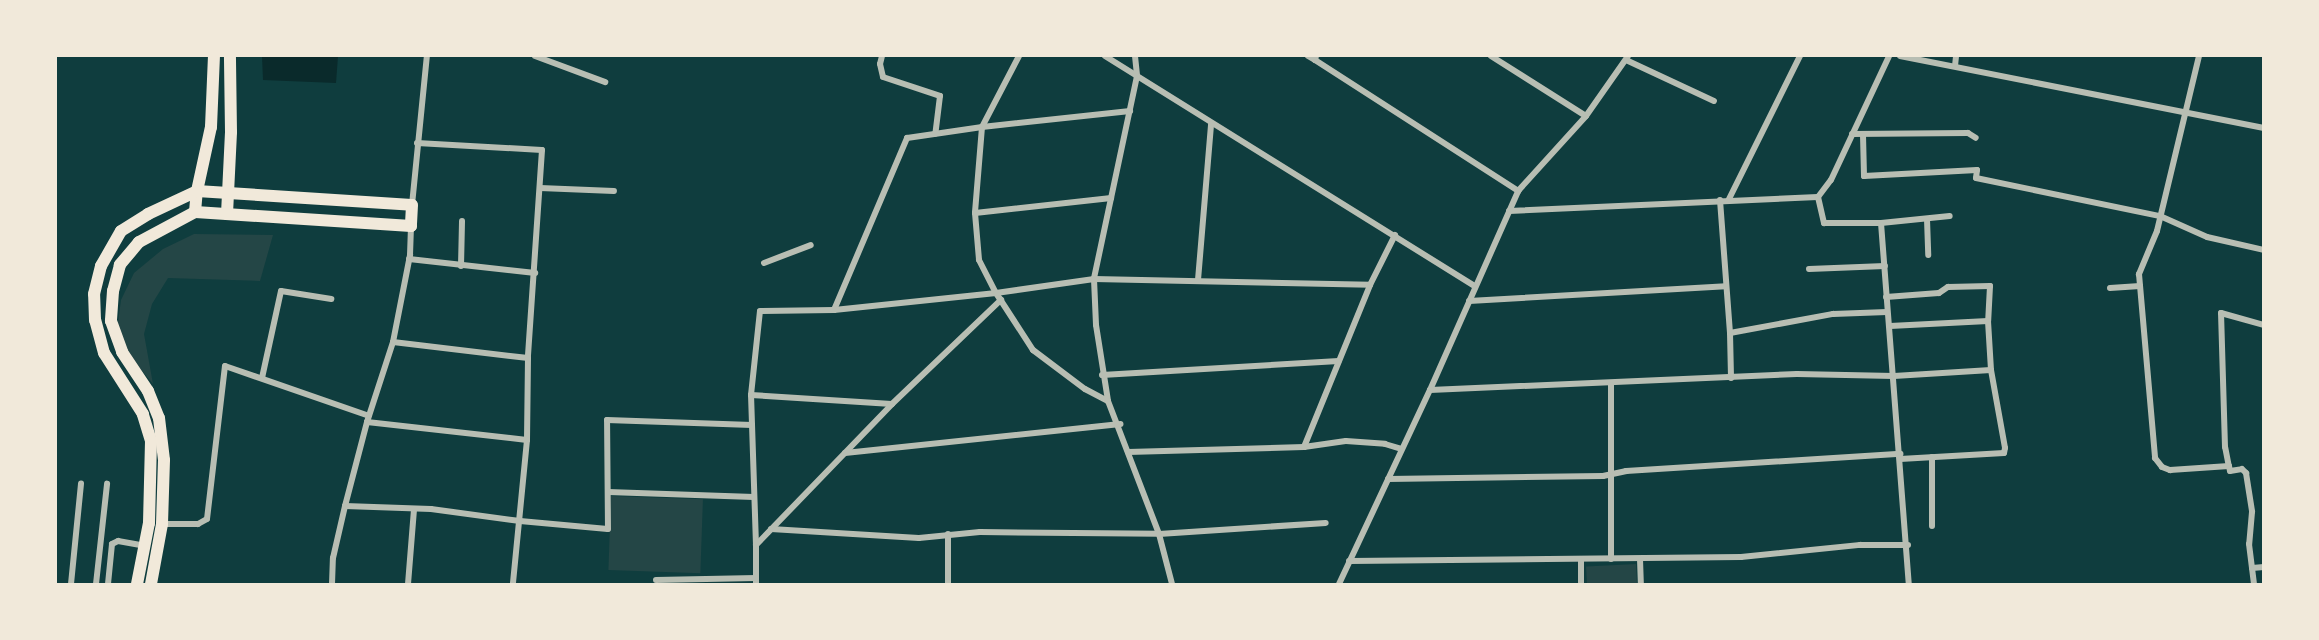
<!DOCTYPE html>
<html>
<head>
<meta charset="utf-8">
<style>
  body { margin:0 }
  #map { position:relative; width:2319px; height:640px; overflow:hidden; background:#0f3d3e; font-family:Lato,sans-serif }
  div>[style] { position:absolute }
  [style*='--x'] { left:calc(var(--x)*1px); top:calc(var(--y)*1px); width:calc(var(--w)*1px); rotate:calc(var(--a)*1deg) }
  .green>* { inset:0; background:#244646; transform-origin:0 0 }
  .water>* { inset:0; background:#0a2a2b }
  .minor>* { height:6px; margin:-3px; padding:0 3px; transform-origin:3px; border-radius:3px; background:#b8beb3 }
  .secondary>* { height:12px; margin:-6px; padding:0 6px; transform-origin:6px; border-radius:6px; background:#f1e9da }
  span { translate:-50% -50%; white-space:nowrap; text-align:center; line-height:1.15; -webkit-text-stroke:6px #f1e9da; paint-order:stroke }
  .frame { position:absolute; inset:0; border:57px solid #f1e9da; pointer-events:none }
</style>
</head>
<body>
<div id="map">
  <div class="green">
    <i style="clip-path:polygon(194px 234px,273px 235px,260px 281px,168px 278px,152px 304px,144px 334px,153px 384px,127px 353px,117px 330px,121px 300px,134px 273px,163px 249px)"></i>
    <i style="left:611px;top:496px;width:92px;height:74px;rotate:2deg"></i>
    <i style="left:1636px;top:564px;width:20px;height:50px;rotate:87deg"></i>
  </div>
  <div class="water">
    <i style="clip-path:polygon(262px 56px,338px 56px,336px 83px,263px 80px)"></i>
  </div>
  <div class="minor">
    <i style="--x:535;--y:56;--w:75;--a:20.4"></i>
    <i style="--x:882;--y:56;--w:8;--a:104"></i>
    <i style="--x:880;--y:64;--w:13;--a:77"></i>
    <i style="--x:883;--y:77;--w:60;--a:18.4"></i>
    <i style="--x:940;--y:96;--w:38;--a:97"></i>
    <i style="--x:1019;--y:56;--w:80;--a:117.5"></i>
    <i style="--x:982;--y:127;--w:86;--a:94.7"></i>
    <i style="--x:975;--y:213;--w:47;--a:85.1"></i>
    <i style="--x:979;--y:260;--w:37;--a:63"></i>
    <i style="--x:996;--y:293;--w:68;--a:57"></i>
    <i style="--x:1033;--y:350;--w:65;--a:36.9"></i>
    <i style="--x:1085;--y:389;--w:26;--a:28"></i>
    <i style="--x:1105;--y:56;--w:436;--a:31.9"></i>
    <i style="--x:1135;--y:56;--w:20;--a:84"></i>
    <i style="--x:1137;--y:76;--w:208;--a:102"></i>
    <i style="--x:1094;--y:279;--w:46;--a:87.5"></i>
    <i style="--x:1096;--y:325;--w:77;--a:81"></i>
    <i style="--x:1108;--y:401;--w:142;--a:69"></i>
    <i style="--x:1159;--y:534;--w:52;--a:75.4"></i>
    <i style="--x:1308;--y:56;--w:8;--a:30"></i>
    <i style="--x:1315;--y:60;--w:4;--a:-76"></i>
    <i style="--x:1491;--y:56;--w:112;--a:32.3"></i>
    <i style="--x:1900;--y:56;--w:371;--a:11.2"></i>
    <i style="--x:2199;--y:56;--w:180;--a:103.5"></i>
    <i style="--x:2157;--y:231;--w:47;--a:112.7"></i>
    <i style="--x:2139;--y:274;--w:185;--a:85"></i>
    <i style="--x:2155;--y:458;--w:11;--a:52"></i>
    <i style="--x:2162;--y:467;--w:9;--a:21"></i>
    <i style="--x:2170;--y:470;--w:59;--a:-3.9"></i>
    <i style="--x:2229;--y:466;--w:5;--a:79"></i>
    <i style="--x:2230;--y:471;--w:12;--a:-9"></i>
    <i style="--x:2242;--y:469;--w:6;--a:45"></i>
    <i style="--x:2246;--y:473;--w:39;--a:81"></i>
    <i style="--x:2252;--y:512;--w:32;--a:95"></i>
    <i style="--x:2249;--y:544;--w:40;--a:82.9"></i>
    <i style="--x:1315;--y:60;--w:242;--a:32.8"></i>
    <i style="--x:1626;--y:60;--w:97;--a:25"></i>
    <i style="--x:1955;--y:66;--w:10;--a:-84"></i>
    <i style="--x:1852;--y:134;--w:116;--a:-0.5"></i>
    <i style="--x:1968;--y:133;--w:9;--a:32"></i>
    <i style="--x:1863;--y:135;--w:41;--a:88.6"></i>
    <i style="--x:1864;--y:176;--w:113;--a:-3"></i>
    <i style="--x:1977;--y:170;--w:8;--a:97"></i>
    <i style="--x:1976;--y:178;--w:188;--a:11.7"></i>
    <i style="--x:2160;--y:216;--w:51;--a:24.1"></i>
    <i style="--x:2207;--y:237;--w:58;--a:12.8"></i>
    <i style="--x:417;--y:143;--w:125;--a:3.2"></i>
    <i style="--x:542;--y:150;--w:208;--a:93.9"></i>
    <i style="--x:528;--y:358;--w:82;--a:90.7"></i>
    <i style="--x:527;--y:440;--w:145;--a:95.6"></i>
    <i style="--x:540;--y:188;--w:74;--a:2.3"></i>
    <i style="--x:1818;--y:197;--w:27;--a:77"></i>
    <i style="--x:1824;--y:223;--w:57;--a:0"></i>
    <i style="--x:1881;--y:223;--w:362;--a:85.6"></i>
    <i style="--x:1729;--y:199;--w:160;--a:-63.6"></i>
    <i style="--x:1720;--y:200;--w:133;--a:85.7"></i>
    <i style="--x:1730;--y:333;--w:105;--a:-10.5"></i>
    <i style="--x:1833;--y:314;--w:54;--a:-2.1"></i>
    <i style="--x:412;--y:205;--w:150;--a:-84.3"></i>
    <i style="--x:1509;--y:211;--w:309;--a:-2.6"></i>
    <i style="--x:1818;--y:197;--w:21;--a:-53"></i>
    <i style="--x:1831;--y:180;--w:137;--a:-64.9"></i>
    <i style="--x:975;--y:213;--w:137;--a:-6.3"></i>
    <i style="--x:1927;--y:219;--w:36;--a:88"></i>
    <i style="--x:1881;--y:223;--w:69;--a:-5.8"></i>
    <i style="--x:409;--y:259;--w:127;--a:6.3"></i>
    <i style="--x:764;--y:263;--w:50;--a:-21"></i>
    <i style="--x:461;--y:266;--w:45;--a:-88.7"></i>
    <i style="--x:1809;--y:269;--w:76;--a:-2.3"></i>
    <i style="--x:1198;--y:280;--w:157;--a:-85.2"></i>
    <i style="--x:2110;--y:288;--w:30;--a:-4"></i>
    <i style="--x:1886;--y:297;--w:53;--a:-4.3"></i>
    <i style="--x:1939;--y:293;--w:11;--a:-34"></i>
    <i style="--x:1948;--y:287;--w:42;--a:-1.4"></i>
    <i style="--x:1990;--y:286;--w:35;--a:93"></i>
    <i style="--x:1988;--y:321;--w:49;--a:86.5"></i>
    <i style="--x:1991;--y:370;--w:79;--a:79.8"></i>
    <i style="--x:2005;--y:448;--w:5;--a:101"></i>
    <i style="--x:2004;--y:453;--w:104;--a:176.7"></i>
    <i style="--x:1469;--y:301;--w:257;--a:-3.3"></i>
    <i style="--x:834;--y:310;--w:187;--a:-67"></i>
    <i style="--x:907;--y:138;--w:76;--a:-8.3"></i>
    <i style="--x:982;--y:127;--w:149;--a:-6.2"></i>
    <i style="--x:1890;--y:326;--w:98;--a:-2.9"></i>
    <i style="--x:1730;--y:333;--w:45;--a:88.7"></i>
    <i style="--x:393;--y:342;--w:136;--a:6.8"></i>
    <i style="--x:1102;--y:375;--w:237;--a:-3.4"></i>
    <i style="--x:262;--y:378;--w:89;--a:-77.7"></i>
    <i style="--x:281;--y:291;--w:51;--a:9.1"></i>
    <i style="--x:1430;--y:390;--w:367;--a:-2.5"></i>
    <i style="--x:1797;--y:374;--w:97;--a:1.2"></i>
    <i style="--x:1894;--y:376;--w:97;--a:-3.5"></i>
    <i style="--x:751;--y:395;--w:141;--a:3.7"></i>
    <i style="--x:367;--y:422;--w:161;--a:6.4"></i>
    <i style="--x:1304;--y:447;--w:42;--a:-8.1"></i>
    <i style="--x:1346;--y:441;--w:39;--a:4"></i>
    <i style="--x:1385;--y:444;--w:17;--a:17"></i>
    <i style="--x:1128;--y:452;--w:176;--a:-1.6"></i>
    <i style="--x:1304;--y:447;--w:175;--a:-67.8"></i>
    <i style="--x:845;--y:453;--w:277;--a:-6"></i>
    <i style="--x:1932;--y:457;--w:69;--a:90"></i>
    <i style="--x:2229;--y:467;--w:20;--a:-101"></i>
    <i style="--x:2225;--y:447;--w:134;--a:-91.7"></i>
    <i style="--x:2221;--y:313;--w:45;--a:15.6"></i>
    <i style="--x:1388;--y:479;--w:215;--a:-0.8"></i>
    <i style="--x:1603;--y:476;--w:24;--a:-12"></i>
    <i style="--x:1626;--y:471;--w:275;--a:-3.6"></i>
    <i style="--x:608;--y:492;--w:146;--a:2"></i>
    <i style="--x:345;--y:506;--w:86;--a:2"></i>
    <i style="--x:431;--y:509;--w:90;--a:7.7"></i>
    <i style="--x:520;--y:521;--w:88;--a:5.2"></i>
    <i style="--x:608;--y:529;--w:109;--a:-90.5"></i>
    <i style="--x:607;--y:420;--w:145;--a:2"></i>
    <i style="--x:162;--y:524;--w:36;--a:0"></i>
    <i style="--x:198;--y:524;--w:10;--a:-29"></i>
    <i style="--x:207;--y:519;--w:154;--a:-83.3"></i>
    <i style="--x:225;--y:366;--w:152;--a:19.1"></i>
    <i style="--x:771;--y:529;--w:148;--a:3.5"></i>
    <i style="--x:919;--y:538;--w:61;--a:-5.6"></i>
    <i style="--x:980;--y:532;--w:179;--a:0.6"></i>
    <i style="--x:1159;--y:534;--w:167;--a:-3.8"></i>
    <i style="--x:756;--y:545;--w:150;--a:-91.9"></i>
    <i style="--x:751;--y:395;--w:84;--a:-83.9"></i>
    <i style="--x:760;--y:311;--w:74;--a:-0.8"></i>
    <i style="--x:834;--y:310;--w:163;--a:-6"></i>
    <i style="--x:996;--y:293;--w:99;--a:-8.1"></i>
    <i style="--x:1094;--y:279;--w:276;--a:1.2"></i>
    <i style="--x:1370;--y:285;--w:56;--a:-63.4"></i>
    <i style="--x:1581;--y:559;--w:25;--a:90"></i>
    <i style="--x:1611;--y:559;--w:174;--a:-90"></i>
    <i style="--x:1640;--y:559;--w:25;--a:88"></i>
    <i style="--x:1349;--y:561;--w:392;--a:-0.6"></i>
    <i style="--x:1741;--y:557;--w:120;--a:-5.8"></i>
    <i style="--x:1860;--y:545;--w:48;--a:0"></i>
    <i style="--x:2252;--y:568;--w:12;--a:-5"></i>
    <i style="--x:656;--y:580;--w:100;--a:-1.1"></i>
    <i style="--x:71;--y:584;--w:101;--a:-84.3"></i>
    <i style="--x:96;--y:584;--w:101;--a:-83.7"></i>
    <i style="--x:108;--y:584;--w:40;--a:-84.3"></i>
    <i style="--x:112;--y:544;--w:7;--a:-27"></i>
    <i style="--x:118;--y:541;--w:27;--a:10"></i>
    <i style="--x:332;--y:584;--w:26;--a:-88"></i>
    <i style="--x:333;--y:558;--w:53;--a:-77"></i>
    <i style="--x:345;--y:506;--w:87;--a:-75.3"></i>
    <i style="--x:367;--y:422;--w:84;--a:-72"></i>
    <i style="--x:393;--y:342;--w:89;--a:-78.9"></i>
    <i style="--x:410;--y:255;--w:29;--a:-88"></i>
    <i style="--x:408;--y:584;--w:75;--a:-85.4"></i>
    <i style="--x:756;--y:584;--w:39;--a:-90"></i>
    <i style="--x:756;--y:545;--w:196;--a:-46"></i>
    <i style="--x:892;--y:404;--w:151;--a:-43.7"></i>
    <i style="--x:948;--y:584;--w:50;--a:-90"></i>
    <i style="--x:1339;--y:584;--w:214;--a:-64.9"></i>
    <i style="--x:1430;--y:390;--w:218;--a:-66.1"></i>
    <i style="--x:1518;--y:191;--w:101;--a:-47.8"></i>
    <i style="--x:1586;--y:116;--w:73;--a:-55"></i>
  </div>
  <div class="secondary">
    <i style="--x:195;--y:212;--w:21;--a:-85"></i>
    <i style="--x:197;--y:191;--w:66;--a:-77.7"></i>
    <i style="--x:211;--y:127;--w:71;--a:-87.6"></i>
    <i style="--x:227;--y:214;--w:82;--a:-87.2"></i>
    <i style="--x:231;--y:132;--w:76;--a:-90.8"></i>
    <i style="--x:137;--y:584;--w:62;--a:-78.9"></i>
    <i style="--x:149;--y:523;--w:82;--a:-88.6"></i>
    <i style="--x:151;--y:441;--w:28;--a:-107"></i>
    <i style="--x:143;--y:414;--w:72;--a:-122.6"></i>
    <i style="--x:104;--y:353;--w:34;--a:-105"></i>
    <i style="--x:95;--y:320;--w:26;--a:-92"></i>
    <i style="--x:94;--y:294;--w:29;--a:-76"></i>
    <i style="--x:101;--y:266;--w:40;--a:-60.3"></i>
    <i style="--x:121;--y:231;--w:32;--a:-32"></i>
    <i style="--x:148;--y:214;--w:54;--a:-25.1"></i>
    <i style="--x:197;--y:191;--w:215;--a:3.7"></i>
    <i style="--x:412;--y:205;--w:21;--a:93"></i>
    <i style="--x:411;--y:226;--w:216;--a:-176.3"></i>
    <i style="--x:195;--y:212;--w:64;--a:151.8"></i>
    <i style="--x:139;--y:242;--w:30;--a:130"></i>
    <i style="--x:120;--y:265;--w:27;--a:105"></i>
    <i style="--x:113;--y:291;--w:30;--a:94"></i>
    <i style="--x:111;--y:321;--w:33;--a:70"></i>
    <i style="--x:122;--y:352;--w:47;--a:56.3"></i>
    <i style="--x:148;--y:391;--w:29;--a:68"></i>
    <i style="--x:159;--y:418;--w:42;--a:83.2"></i>
    <i style="--x:164;--y:460;--w:64;--a:91.8"></i>
    <i style="--x:162;--y:524;--w:61;--a:100.4"></i>
  </div>
  <div class="frame"></div>
</div>
</body>
</html>
